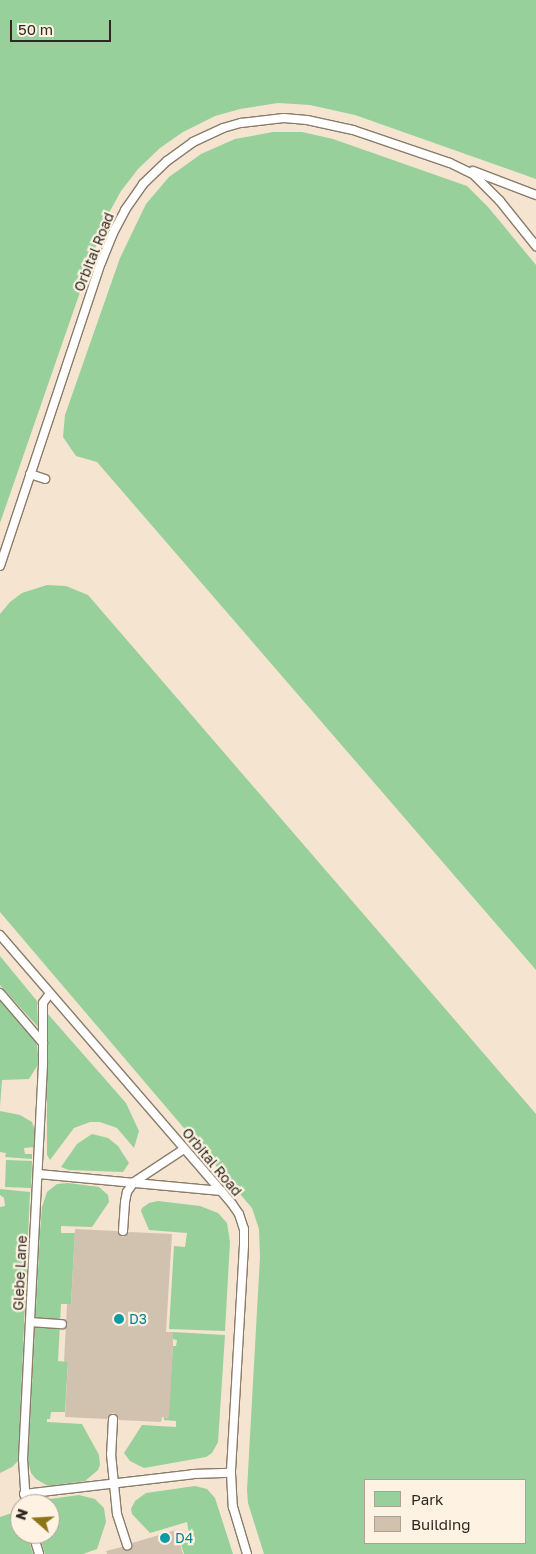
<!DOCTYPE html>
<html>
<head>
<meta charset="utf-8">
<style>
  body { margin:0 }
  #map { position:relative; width:536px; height:1554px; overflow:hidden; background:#f4e4d0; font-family:"Golos Text",sans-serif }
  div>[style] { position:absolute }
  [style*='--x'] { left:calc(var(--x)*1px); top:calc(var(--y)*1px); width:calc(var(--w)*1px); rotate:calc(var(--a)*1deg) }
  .green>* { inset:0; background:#97d09a; transform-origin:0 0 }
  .building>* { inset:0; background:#d1c2af }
  .roads { filter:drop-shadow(1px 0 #8a7c6b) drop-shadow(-1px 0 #8a7c6b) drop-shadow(0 1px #8a7c6b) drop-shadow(0 -1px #8a7c6b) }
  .service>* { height:8px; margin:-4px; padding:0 4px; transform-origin:4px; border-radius:4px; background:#fff }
  .dots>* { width:14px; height:14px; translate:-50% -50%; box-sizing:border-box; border:2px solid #fef2e2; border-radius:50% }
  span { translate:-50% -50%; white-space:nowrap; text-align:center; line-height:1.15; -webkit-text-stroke:4.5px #fef2e2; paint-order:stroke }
  .street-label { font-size:14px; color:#2e2821 }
  .culture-label { font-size:14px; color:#0d838f }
  .left { translate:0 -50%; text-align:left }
  .legend { position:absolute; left:364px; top:1479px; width:162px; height:65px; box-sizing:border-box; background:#fef2e2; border:1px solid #aba195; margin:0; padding:6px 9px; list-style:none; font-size:15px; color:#2e2821 }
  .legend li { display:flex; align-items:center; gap:10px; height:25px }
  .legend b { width:25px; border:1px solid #aba195 }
  .north { position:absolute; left:10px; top:1494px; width:50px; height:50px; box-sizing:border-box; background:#fef2e2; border:1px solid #aba195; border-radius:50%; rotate:289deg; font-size:14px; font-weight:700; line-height:20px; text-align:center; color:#2e2821 }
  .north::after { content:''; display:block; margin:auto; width:18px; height:22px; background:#8e7418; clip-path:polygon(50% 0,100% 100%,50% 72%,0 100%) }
  .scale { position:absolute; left:10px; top:20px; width:101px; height:22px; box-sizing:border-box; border:2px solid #2e2821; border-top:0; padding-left:6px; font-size:15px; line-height:18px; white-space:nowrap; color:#2e2821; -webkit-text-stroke:4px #fef2e2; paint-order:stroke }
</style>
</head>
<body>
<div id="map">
  <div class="green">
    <i style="clip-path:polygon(0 0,536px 0,536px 179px,355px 115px,310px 105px,278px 103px,240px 109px,215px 116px,183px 132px,160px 148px,138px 169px,121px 191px,105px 220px,0 523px)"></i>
    <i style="clip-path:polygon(273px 132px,302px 132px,333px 139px,467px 186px,488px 207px,536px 265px,536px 970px,97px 462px,76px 456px,63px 437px,65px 415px,120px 258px,146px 204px,169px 177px,201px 154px,235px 139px)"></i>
    <i style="clip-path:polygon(evenodd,47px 585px,66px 586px,88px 595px,536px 1114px,536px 1554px,264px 1554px,248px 1503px,247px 1490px,260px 1257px,259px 1229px,252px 1208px,0 912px,0 614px,10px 602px,22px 593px,47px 585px,365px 1480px,525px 1480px,525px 1543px,365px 1543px,365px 1480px)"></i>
    <i style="clip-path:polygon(0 956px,37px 1001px,38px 1027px,0 985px)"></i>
    <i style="clip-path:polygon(0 999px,33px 1037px,37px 1045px,39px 1063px,29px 1079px,2px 1080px,0 1107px)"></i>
    <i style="clip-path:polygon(47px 1013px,126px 1103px,139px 1131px,134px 1148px,117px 1128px,100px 1122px,90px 1122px,74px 1128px,50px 1160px,47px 1155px)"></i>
    <i style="clip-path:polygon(0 1111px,20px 1115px,32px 1122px,35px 1131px,34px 1147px,24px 1148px,25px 1154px,32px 1154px,32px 1159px,5px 1157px,6px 1153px,0 1152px)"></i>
    <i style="clip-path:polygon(92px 1134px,108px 1138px,118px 1146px,129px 1163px,123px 1172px,69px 1170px,61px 1167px,77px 1144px)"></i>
    <i style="left:6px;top:1160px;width:26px;height:27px;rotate:2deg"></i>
    <i style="clip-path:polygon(68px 1183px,99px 1187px,108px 1195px,109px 1202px,92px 1227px,61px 1226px,61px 1233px,75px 1233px,71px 1304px,61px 1304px,58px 1361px,68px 1362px,65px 1412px,51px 1412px,50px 1419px,47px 1419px,47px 1422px,82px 1424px,99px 1455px,100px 1465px,98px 1470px,85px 1481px,48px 1486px,36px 1479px,31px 1473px,28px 1461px,40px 1232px,42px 1207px,47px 1192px,57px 1184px)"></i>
    <i style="clip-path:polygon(0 1189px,30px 1192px,18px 1461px,12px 1467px,0 1473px,0 1207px,5px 1206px,4px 1198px,0 1195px)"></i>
    <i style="clip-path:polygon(158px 1201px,200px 1206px,218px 1213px,227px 1223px,230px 1242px,225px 1331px,169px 1329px,174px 1246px,185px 1247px,187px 1233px,149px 1230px,141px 1211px,142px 1208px,149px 1203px)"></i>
    <i style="clip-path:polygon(173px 1332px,225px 1335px,218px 1442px,212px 1453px,206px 1457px,144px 1468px,130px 1461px,124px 1453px,142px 1425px,176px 1427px,176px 1421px,164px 1420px,164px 1417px,168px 1418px,173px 1346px,176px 1346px,177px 1340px,173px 1339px)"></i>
    <i style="clip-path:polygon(195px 1486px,207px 1489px,215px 1498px,233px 1554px,184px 1554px,179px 1538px,189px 1534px,187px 1522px,150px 1533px,132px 1514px,131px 1509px,135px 1501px,146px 1493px)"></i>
    <i style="clip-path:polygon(79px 1495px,95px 1499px,104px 1508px,106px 1522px,97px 1549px,83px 1554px,45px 1554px,39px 1534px,50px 1534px,50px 1504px,43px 1504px,50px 1499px)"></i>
    <i style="clip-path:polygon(12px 1513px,20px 1518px,20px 1534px,27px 1534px,33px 1554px,0 1554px,0 1517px)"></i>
  </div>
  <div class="building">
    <i style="clip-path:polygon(75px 1229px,117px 1231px,123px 1237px,129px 1232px,172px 1234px,166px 1332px,173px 1332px,173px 1346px,169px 1418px,162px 1417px,161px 1422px,119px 1420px,114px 1413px,110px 1414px,107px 1419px,65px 1417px,68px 1362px,64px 1362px,67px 1304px,71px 1304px)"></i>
    <i style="clip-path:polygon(176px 1530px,183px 1554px,107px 1554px,106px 1551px,122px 1547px,125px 1550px,129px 1550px,132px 1543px)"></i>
  </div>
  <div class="roads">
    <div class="service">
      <i style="--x:473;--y:171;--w:67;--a:20.9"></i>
      <i style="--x:30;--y:474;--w:16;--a:18"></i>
      <i style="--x:0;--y:566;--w:319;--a:-71.6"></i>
      <i style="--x:101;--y:263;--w:32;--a:-68"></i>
      <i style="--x:113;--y:233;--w:26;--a:-62"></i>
      <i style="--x:125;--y:210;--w:32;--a:-55"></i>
      <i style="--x:143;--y:184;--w:33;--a:-44"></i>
      <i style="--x:167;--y:161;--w:32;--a:-36"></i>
      <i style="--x:193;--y:142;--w:33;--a:-25"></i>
      <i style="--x:223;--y:128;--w:19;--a:-16"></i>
      <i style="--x:241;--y:123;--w:43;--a:-6.6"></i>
      <i style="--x:284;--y:118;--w:23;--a:5"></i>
      <i style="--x:307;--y:120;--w:47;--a:12.3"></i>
      <i style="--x:353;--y:130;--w:102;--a:18.8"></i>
      <i style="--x:450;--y:163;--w:25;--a:26"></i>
      <i style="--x:473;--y:174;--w:38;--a:45"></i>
      <i style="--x:500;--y:201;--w:58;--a:51.3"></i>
      <i style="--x:0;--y:935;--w:355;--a:49.2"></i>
      <i style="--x:232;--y:1204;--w:12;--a:55"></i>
      <i style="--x:239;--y:1214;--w:16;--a:72"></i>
      <i style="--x:244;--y:1229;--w:16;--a:90"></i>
      <i style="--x:244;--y:1245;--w:228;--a:93.3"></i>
      <i style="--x:231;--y:1473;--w:34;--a:87"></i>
      <i style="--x:233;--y:1507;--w:49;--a:73.4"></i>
      <i style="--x:0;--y:993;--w:66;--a:49.3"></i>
      <i style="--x:38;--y:1174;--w:184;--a:5.3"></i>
      <i style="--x:123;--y:1231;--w:29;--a:-86"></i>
      <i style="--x:125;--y:1202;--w:10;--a:-79"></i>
      <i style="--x:127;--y:1192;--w:12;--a:-55"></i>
      <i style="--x:134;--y:1182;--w:60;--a:-33.4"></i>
      <i style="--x:30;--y:1322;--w:32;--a:4"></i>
      <i style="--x:113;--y:1419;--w:35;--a:93"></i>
      <i style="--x:111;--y:1454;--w:60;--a:84.3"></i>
      <i style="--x:117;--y:1514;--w:33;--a:72"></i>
      <i style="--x:24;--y:1494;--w:170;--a:-6.7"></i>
      <i style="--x:193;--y:1474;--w:38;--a:-2"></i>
      <i style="--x:26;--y:1504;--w:45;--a:-93.8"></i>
      <i style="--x:23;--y:1459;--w:397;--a:-87.1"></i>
      <i style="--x:43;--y:1063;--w:60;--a:-90"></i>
      <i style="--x:43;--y:1003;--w:12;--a:-55"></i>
      <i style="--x:33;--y:1534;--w:21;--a:73"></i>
    </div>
  </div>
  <div class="dots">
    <i style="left:119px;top:1319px;background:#0f9aa8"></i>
    <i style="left:165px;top:1538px;background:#0f9aa8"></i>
  </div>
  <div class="street-label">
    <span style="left:94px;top:252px;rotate:-68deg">Orbital Road</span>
    <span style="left:212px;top:1162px;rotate:50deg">Orbital Road</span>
    <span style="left:20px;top:1273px;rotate:-87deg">Glebe Lane</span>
  </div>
  <div class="culture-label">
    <span class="left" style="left:129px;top:1319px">D3</span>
    <span class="left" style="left:175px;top:1538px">D4</span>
  </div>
  <ul class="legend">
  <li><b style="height:14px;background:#97d09a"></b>Park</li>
  <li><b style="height:14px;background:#d1c2af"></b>Building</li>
  </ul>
  <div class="north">N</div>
  <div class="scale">50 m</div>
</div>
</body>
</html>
